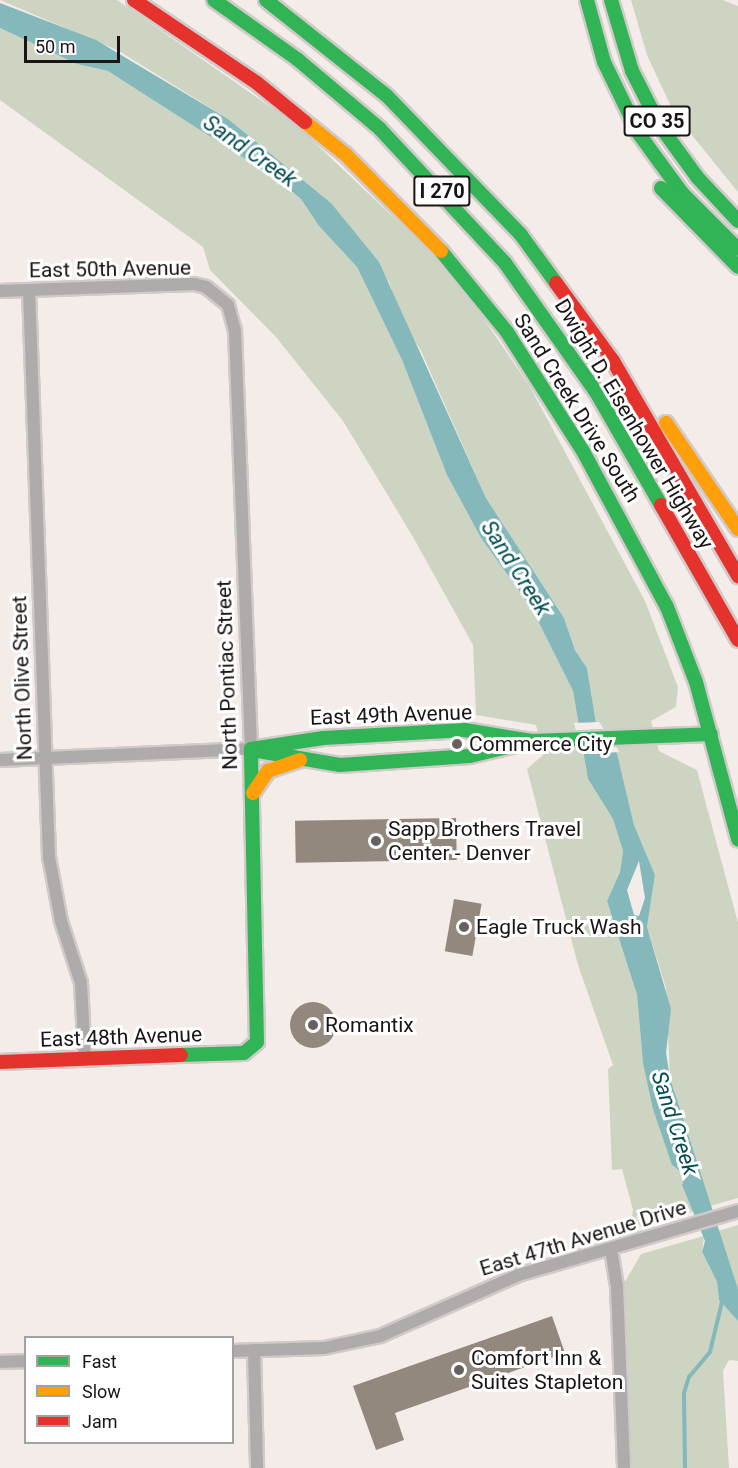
<!DOCTYPE html>
<html>
<head>
<meta charset="utf-8">
<style>
  body { margin:0 }
  #map { position:relative; width:738px; height:1468px; overflow:hidden; background:#f4ece9; font-family:Roboto,sans-serif }
  div>[style] { position:absolute }
  [style*='--x'] { left:calc(var(--x)*1px); top:calc(var(--y)*1px); width:calc(var(--w)*1px); rotate:calc(var(--a)*1deg) }
  .green>* { inset:0; background:#cdd5c2 }
  .water>* { inset:0; background:#84b8bb }
  .pier>* { inset:0; background:#f4ece9 }
  .stream>* { height:4px; margin:-2px; padding:0 2px; transform-origin:2px; border-radius:2px; background:#84b8bb }
  .building>* { inset:0; background:#92887e; transform-origin:0 0 }
  .round { border-radius:50% }
  .roads { filter:drop-shadow(2px 0 #d0cac8) drop-shadow(-2px 0 #d0cac8) drop-shadow(0 2px #d0cac8) drop-shadow(0 -2px #d0cac8) }
  .street>* { height:12px; margin:-6px; padding:0 6px; transform-origin:6px; border-radius:6px; background:#afabab }
  .fast>* { height:14px; margin:-7px; padding:0 7px; transform-origin:7px; border-radius:7px; background:#30b455 }
  .slow>* { height:14px; margin:-7px; padding:0 7px; transform-origin:7px; border-radius:7px; background:#ff9f0a }
  .jam>* { height:14px; margin:-7px; padding:0 7px; transform-origin:7px; border-radius:7px; background:#e5322d }
  .dots>* { width:16px; height:16px; translate:-50% -50%; box-sizing:border-box; border:3px solid #fff; border-radius:50% }
  span { translate:-50% -50%; white-space:nowrap; text-align:center; line-height:1.15; -webkit-text-stroke:6px #fff; paint-order:stroke }
  .shield-label span { padding:2px 4px; background:#fff; border:2px solid; border-radius:4px; -webkit-text-stroke-width:0 }
  .shield-label { font-size:20px; color:#1a1514; font-weight:700 }
  .street-label { font-size:21px; color:#1a1514 }
  .poi-label { font-size:21px; color:#1a1514 }
  .left { translate:0 -50%; text-align:left }
  .water-label { font-size:22px; color:#024c51; font-style:italic }
  .legend { position:absolute; left:24px; top:1336px; width:210px; height:108px; box-sizing:border-box; background:#fff; border:2px solid #a3a1a1; margin:0; padding:8px 10px; list-style:none; font-size:18px; color:#1a1514 }
  .legend li { display:flex; align-items:center; gap:12px; height:30px }
  .legend b { width:30px; border:2px solid #a3a1a1 }
  .scale { position:absolute; left:24px; top:36px; width:96px; height:27px; box-sizing:border-box; border:3px solid #1a1514; border-top:0; padding-left:8px; font-size:18px; line-height:21px; white-space:nowrap; color:#1a1514; -webkit-text-stroke:4px #fff; paint-order:stroke }
</style>
</head>
<body>
<div id="map">
  <div class="green">
    <i style="clip-path:polygon(0 0,117px 0,295px 124px,427px 249px,483px 318px,529px 385px,645px 601px,678px 687px,676px 707px,651px 721px,659px 751px,697px 770px,738px 923px,738px 1198px,710px 1206px,670px 1078px,666px 988px,647px 927px,655px 875px,634px 825px,617px 753px,596px 723px,587px 668px,575px 650px,564px 618px,486px 498px,421px 351px,402px 320px,389px 282px,331px 203px,228px 119px,119px 51px)"></i>
    <i style="clip-path:polygon(631px 0,723px 0,738px 6px,738px 192px,674px 113px,647px 55px)"></i>
    <i style="clip-path:polygon(0 28px,77px 64px,108px 71px,213px 136px,301px 199px,319px 226px,357px 267px,402px 360px,447px 475px,481px 538px,532px 609px,573px 691px,588px 779px,613px 819px,623px 851px,620px 872px,607px 901px,637px 995px,643px 1063px,672px 1165px,685px 1174px,682px 1185px,695px 1211px,664px 1220px,660px 1211px,636px 1216px,642px 1226px,626px 1231px,623px 1227px,631px 1222px,633px 1210px,622px 1169px,612px 1170px,608px 1069px,613px 1065px,578px 965px,527px 769px,543px 755px,536px 725px,476px 715px,473px 645px,413px 537px,343px 421px,276px 337px,210px 270px,203px 247px,0 100px)"></i>
    <i style="clip-path:polygon(738px 1225px,738px 1289px,718px 1231px)"></i>
    <i style="clip-path:polygon(704px 1236px,702px 1253px,717px 1282px,719px 1300px,738px 1321px,738px 1361px,729px 1360px,723px 1371px,729px 1468px,632px 1468px,625px 1282px,641px 1254px)"></i>
  </div>
  <div class="water">
    <i style="clip-path:polygon(evenodd,0 3px,96px 40px,228px 119px,331px 203px,379px 262px,486px 498px,564px 618px,575px 650px,587px 668px,596px 723px,617px 753px,634px 825px,655px 875px,647px 927px,671px 1009px,666px 1053px,670px 1078px,738px 1289px,738px 1321px,719px 1300px,717px 1282px,702px 1252px,705px 1241px,682px 1185px,685px 1175px,672px 1165px,653px 1109px,643px 1063px,637px 995px,607px 901px,620px 872px,623px 851px,613px 819px,588px 779px,573px 691px,532px 609px,481px 538px,447px 475px,402px 360px,357px 267px,319px 226px,301px 199px,275px 178px,108px 71px,77px 64px,0 28px,0 3px,639px 861px,645px 898px,639px 916px,634px 915px,627px 890px,639px 861px)"></i>
  </div>
  <div class="pier">
    <i style="clip-path:polygon(599px 722px,619px 751px,620px 752px,582px 754px,574px 723px)"></i>
  </div>
  <div class="stream">
    <i style="--x:685;--y:1468;--w:75;--a:-90.8"></i>
    <i style="--x:684;--y:1393;--w:17;--a:-73"></i>
    <i style="--x:689;--y:1377;--w:33;--a:-50"></i>
    <i style="--x:710;--y:1352;--w:56;--a:-76.5"></i>
  </div>
  <div class="building">
    <i style="left:456px;top:818px;width:42px;height:161px;rotate:89deg"></i>
    <i style="left:454px;top:899px;width:28px;height:53px;rotate:10deg"></i>
    <i class="round" style="left:290px;top:1002px;width:46px;height:46px"></i>
    <i style="clip-path:polygon(552px 1316px,565px 1353px,395px 1413px,404px 1440px,376px 1450px,353px 1386px)"></i>
  </div>
  <div class="roads">
    <div class="street">
      <i style="--x:29;--y:290;--w:567;--a:87.98"></i>
      <i style="--x:49;--y:857;--w:65;--a:79.4"></i>
      <i style="--x:61;--y:921;--w:65;--a:72.1"></i>
      <i style="--x:81;--y:983;--w:76;--a:87"></i>
      <i style="--x:0;--y:291;--w:194;--a:-2.1"></i>
      <i style="--x:194;--y:284;--w:12;--a:14"></i>
      <i style="--x:206;--y:287;--w:28;--a:39"></i>
      <i style="--x:228;--y:305;--w:27;--a:75"></i>
      <i style="--x:235;--y:331;--w:418;--a:87.8"></i>
      <i style="--x:251;--y:749;--w:251;--a:177.5"></i>
      <i style="--x:611;--y:1249;--w:36;--a:81"></i>
      <i style="--x:617;--y:1285;--w:183;--a:87.8"></i>
      <i style="--x:254;--y:1350;--w:118;--a:88.5"></i>
      <i style="--x:232;--y:1351;--w:92;--a:-1.9"></i>
      <i style="--x:324;--y:1348;--w:57;--a:-12.1"></i>
      <i style="--x:380;--y:1336;--w:151;--a:-23.8"></i>
      <i style="--x:518;--y:1275;--w:229;--a:-16.2"></i>
      <i style="--x:0;--y:1362;--w:26;--a:-2"></i>
    </div>
    <div class="fast">
      <i style="--x:214;--y:0;--w:102;--a:35.4"></i>
      <i style="--x:297;--y:59;--w:109;--a:40.1"></i>
      <i style="--x:380;--y:129;--w:183;--a:47"></i>
      <i style="--x:505;--y:263;--w:158;--a:54.8"></i>
      <i style="--x:596;--y:392;--w:130;--a:60.1"></i>
      <i style="--x:266;--y:0;--w:154;--a:38.4"></i>
      <i style="--x:387;--y:96;--w:193;--a:46"></i>
      <i style="--x:521;--y:235;--w:59;--a:53.9"></i>
      <i style="--x:587;--y:0;--w:64;--a:74.7"></i>
      <i style="--x:604;--y:62;--w:80;--a:64.1"></i>
      <i style="--x:639;--y:134;--w:73;--a:53.9"></i>
      <i style="--x:682;--y:193;--w:79;--a:45"></i>
      <i style="--x:611;--y:0;--w:74;--a:73.5"></i>
      <i style="--x:632;--y:71;--w:62;--a:63"></i>
      <i style="--x:660;--y:126;--w:63;--a:54"></i>
      <i style="--x:697;--y:177;--w:60;--a:47"></i>
      <i style="--x:661;--y:188;--w:110;--a:45.7"></i>
      <i style="--x:441;--y:251;--w:104;--a:50.8"></i>
      <i style="--x:507;--y:332;--w:143;--a:57.5"></i>
      <i style="--x:584;--y:453;--w:175;--a:61.7"></i>
      <i style="--x:667;--y:607;--w:80;--a:68.9"></i>
      <i style="--x:696;--y:682;--w:163;--a:75"></i>
      <i style="--x:251;--y:749;--w:73;--a:-8.7"></i>
      <i style="--x:323;--y:738;--w:142;--a:-3.2"></i>
      <i style="--x:465;--y:730;--w:68;--a:9.3"></i>
      <i style="--x:532;--y:741;--w:179;--a:-2.2"></i>
      <i style="--x:258;--y:751;--w:83;--a:9.7"></i>
      <i style="--x:340;--y:765;--w:130;--a:-4"></i>
      <i style="--x:470;--y:756;--w:56;--a:-13.5"></i>
      <i style="--x:181;--y:1055;--w:63;--a:-1.8"></i>
      <i style="--x:244;--y:1053;--w:17;--a:-40"></i>
      <i style="--x:257;--y:1042;--w:293;--a:-91.2"></i>
    </div>
    <div class="slow">
      <i style="--x:305;--y:122;--w:53;--a:38.8"></i>
      <i style="--x:346;--y:155;--w:135;--a:45.3"></i>
      <i style="--x:666;--y:423;--w:128;--a:55.8"></i>
      <i style="--x:253;--y:793;--w:27;--a:-56"></i>
      <i style="--x:268;--y:771;--w:34;--a:-19"></i>
    </div>
    <div class="jam">
      <i style="--x:134;--y:0;--w:148;--a:34"></i>
      <i style="--x:257;--y:83;--w:62;--a:39.1"></i>
      <i style="--x:556;--y:283;--w:97;--a:53.8"></i>
      <i style="--x:613;--y:361;--w:249;--a:59.8"></i>
      <i style="--x:661;--y:505;--w:155;--a:60.3"></i>
      <i style="--x:0;--y:1062;--w:181;--a:-2.2"></i>
    </div>
  </div>
  <div class="dots">
    <i style="left:457px;top:744px;background:#66605f"></i>
    <i style="left:376px;top:841px;background:#66605f"></i>
    <i style="left:464px;top:927px;background:#66605f"></i>
    <i style="left:313px;top:1025px;background:#66605f"></i>
    <i style="left:459px;top:1370px;background:#66605f"></i>
  </div>
  <div class="shield-label">
    <span style="left:657px;top:121px">CO 35</span>
    <span style="left:442px;top:191px">I 270</span>
  </div>
  <div class="street-label">
    <span style="left:110px;top:269px;rotate:-1deg">East 50th Avenue</span>
    <span style="left:577px;top:408px;rotate:58deg">Sand Creek Drive South</span>
    <span style="left:634px;top:424px;rotate:59deg">Dwight D. Eisenhower Highway</span>
    <span style="left:227px;top:675px;rotate:-92deg">North Pontiac Street</span>
    <span style="left:22px;top:678px;rotate:-92deg">North Olive Street</span>
    <span style="left:391px;top:715px;rotate:-2deg">East 49th Avenue</span>
    <span style="left:121px;top:1037px;rotate:-2deg">East 48th Avenue</span>
    <span style="left:583px;top:1238px;rotate:-17deg">East 47th Avenue Drive</span>
  </div>
  <div class="poi-label">
    <span class="left" style="left:469px;top:744px">Commerce City</span>
    <span class="left" style="left:388px;top:841px">Sapp Brothers Travel<br>Center - Denver</span>
    <span class="left" style="left:476px;top:927px">Eagle Truck Wash</span>
    <span class="left" style="left:325px;top:1025px">Romantix</span>
    <span class="left" style="left:471px;top:1370px">Comfort Inn &amp;<br>Suites Stapleton</span>
  </div>
  <div class="water-label">
    <span style="left:250px;top:151px;rotate:35deg">Sand Creek</span>
    <span style="left:516px;top:568px;rotate:57deg">Sand Creek</span>
    <span style="left:675px;top:1123px;rotate:72deg">Sand Creek</span>
  </div>
  <ul class="legend">
  <li><b style="height:8px;background:#30b455"></b>Fast</li>
  <li><b style="height:8px;background:#ff9f0a"></b>Slow</li>
  <li><b style="height:8px;background:#e5322d"></b>Jam</li>
  </ul>
  <div class="scale">50 m</div>
</div>
</body>
</html>
